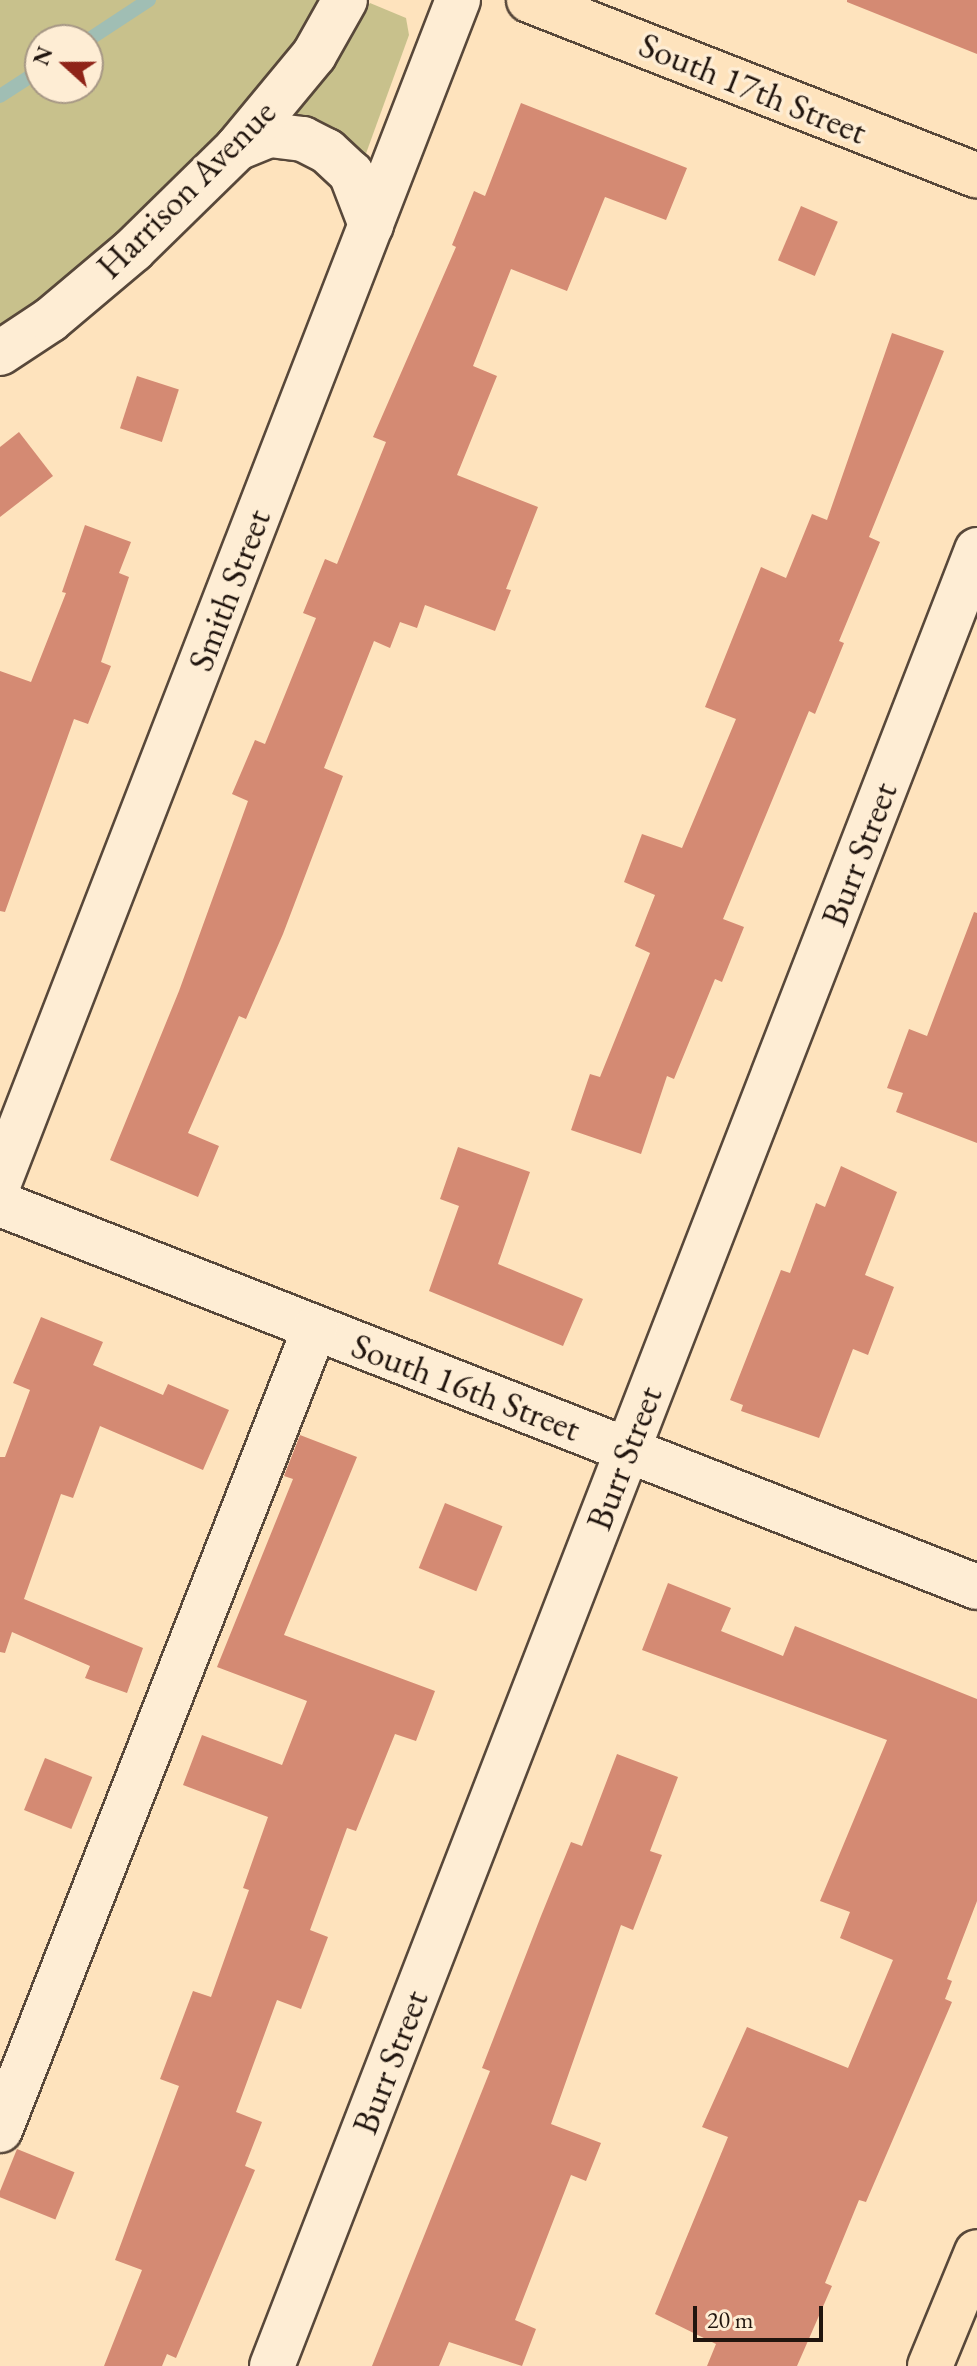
<!DOCTYPE html>
<html>
<head>
<meta charset="utf-8">
<style>
  body { margin:0 }
  #map { position:relative; width:977px; height:2366px; overflow:hidden; background:#fee3bd; font-family:"EB Garamond",serif }
  div>[style] { position:absolute }
  [style*='--x'] { left:calc(var(--x)*1px); top:calc(var(--y)*1px); width:calc(var(--w)*1px); rotate:calc(var(--a)*1deg) }
  .green>* { inset:0; background:#c8c18c }
  .stream>* { height:14px; margin:-7px; padding:0 7px; transform-origin:7px; border-radius:7px; background:#a0beb4 }
  .building>* { inset:0; background:#d48a73; transform-origin:0 0 }
  .roads { filter:drop-shadow(2px 0 #58483a) drop-shadow(-2px 0 #58483a) drop-shadow(0 2px #58483a) drop-shadow(0 -2px #58483a) }
  .minor>* { height:44px; margin:-22px; padding:0 22px; transform-origin:22px; border-radius:22px; background:#feedd4 }
  .major>* { height:44px; margin:-22px; padding:0 22px; transform-origin:22px; border-radius:22px; background:#fee3bd }
  span { translate:-50% -50%; white-space:nowrap; text-align:center; line-height:1.15; -webkit-text-stroke:7px #feedd4; paint-order:stroke }
  .street-label { font-size:36px; color:#21150e }
  .north { position:absolute; left:24px; top:24px; width:80px; height:80px; box-sizing:border-box; background:#feedd4; border:2px solid #a69785; border-radius:50%; rotate:291deg; font-size:22px; font-weight:700; line-height:32px; text-align:center; color:#21150e }
  .north::after { content:''; display:block; margin:auto; width:28px; height:36px; background:#8f2418; clip-path:polygon(50% 0,100% 100%,50% 72%,0 100%) }
  .scale { position:absolute; left:693px; top:2306px; width:130px; height:36px; box-sizing:border-box; border:4px solid #21150e; border-top:0; padding-left:10px; font-size:24px; line-height:28px; white-space:nowrap; color:#21150e; -webkit-text-stroke:6px #feedd4; paint-order:stroke }
</style>
</head>
<body>
<div id="map">
  <div class="green">
    <i style="clip-path:polygon(evenodd,0 0,345px 0,313px 55px,0 353px,0 0,40px 40px,88px 40px,88px 88px,40px 88px,40px 40px)"></i>
    <i style="clip-path:polygon(370px 3px,406px 18px,409px 35px,364px 159px,290px 117px)"></i>
  </div>
  <div class="stream">
    <i style="--x:88;--y:40;--w:73;--a:-33.3"></i>
    <i style="--x:0;--y:96;--w:48;--a:-33"></i>
  </div>
  <div class="building">
    <i style="clip-path:polygon(977px 0,977px 54px,847px 2px,847px 0)"></i>
    <i style="clip-path:polygon(521px 103px,687px 168px,666px 220px,605px 197px,567px 291px,511px 269px,473px 366px,497px 376px,457px 475px,538px 507px,506px 589px,511px 590px,495px 631px,425px 605px,417px 628px,400px 622px,390px 648px,374px 641px,324px 768px,343px 776px,283px 934px,246px 1019px,239px 1016px,188px 1133px,219px 1146px,198px 1197px,110px 1160px,179px 991px,248px 801px,232px 794px,255px 740px,265px 744px,316px 618px,303px 613px,325px 559px,337px 564px,386px 442px,373px 437px,456px 247px,452px 245px,474px 191px,485px 196px)"></i>
    <i style="left:801px;top:206px;width:40px;height:59px;rotate:23deg"></i>
    <i style="clip-path:polygon(892px 333px,944px 351px,869px 537px,880px 542px,839px 641px,844px 643px,815px 714px,809px 711px,723px 919px,744px 927px,722px 982px,715px 979px,674px 1079px,667px 1076px,641px 1154px,571px 1130px,590px 1074px,600px 1077px,650px 953px,635px 946px,655px 895px,624px 882px,642px 834px,682px 848px,736px 719px,705px 707px,761px 567px,786px 578px,812px 514px,827px 520px)"></i>
    <i style="left:137px;top:376px;width:44px;height:55px;rotate:18deg"></i>
    <i style="clip-path:polygon(19px 432px,53px 476px,0 517px,0 447px)"></i>
    <i style="clip-path:polygon(85px 525px,131px 542px,119px 573px,129px 577px,101px 662px,111px 666px,88px 724px,74px 719px,5px 912px,0 911px,0 671px,31px 682px,66px 593px,62px 592px)"></i>
    <i style="clip-path:polygon(974px 912px,977px 913px,977px 1143px,896px 1112px,903px 1093px,887px 1088px,909px 1029px,927px 1036px)"></i>
    <i style="clip-path:polygon(458px 1147px,530px 1172px,498px 1264px,583px 1299px,563px 1346px,429px 1291px,459px 1206px,440px 1199px)"></i>
    <i style="clip-path:polygon(841px 1166px,897px 1192px,865px 1275px,894px 1287px,868px 1355px,853px 1349px,819px 1438px,741px 1411px,743px 1405px,730px 1400px,781px 1270px,790px 1273px,816px 1203px,825px 1207px)"></i>
    <i style="clip-path:polygon(41px 1317px,103px 1342px,93px 1365px,163px 1395px,168px 1384px,229px 1410px,203px 1470px,100px 1426px,73px 1498px,61px 1494px,24px 1599px,143px 1648px,127px 1693px,85px 1678px,90px 1666px,12px 1632px,5px 1653px,0 1652px,0 1457px,5px 1457px,30px 1390px,13px 1383px)"></i>
    <i style="clip-path:polygon(300px 1435px,357px 1457px,284px 1635px,435px 1691px,416px 1741px,395px 1734px,356px 1831px,347px 1828px,310px 1930px,328px 1937px,301px 2009px,277px 2000px,236px 2112px,262px 2122px,245px 2166px,255px 2170px,176px 2358px,167px 2354px,162px 2366px,104px 2366px,142px 2270px,115px 2260px,179px 2086px,160px 2079px,193px 1991px,211px 1997px,249px 1890px,243px 1888px,268px 1817px,183px 1785px,202px 1735px,282px 1765px,307px 1701px,217px 1667px,293px 1479px,284px 1476px)"></i>
    <i style="left:445px;top:1503px;width:62px;height:70px;rotate:22deg"></i>
    <i style="clip-path:polygon(668px 1583px,731px 1608px,721px 1631px,783px 1656px,795px 1626px,977px 1699px,977px 1901px,947px 1979px,952px 1981px,945px 1999px,952px 2002px,866px 2202px,859px 2200px,825px 2283px,832px 2286px,797px 2366px,707px 2366px,716px 2344px,655px 2314px,728px 2137px,702px 2127px,747px 2027px,848px 2068px,893px 1960px,840px 1938px,850px 1912px,820px 1901px,887px 1740px,642px 1650px)"></i>
    <i style="clip-path:polygon(617px 1754px,678px 1777px,650px 1851px,662px 1855px,633px 1930px,621px 1925px,551px 2124px,601px 2143px,586px 2181px,571px 2175px,515px 2320px,536px 2329px,522px 2366px,449px 2342px,439px 2366px,372px 2366px,490px 2071px,482px 2068px,541px 1916px,571px 1842px,582px 1846px)"></i>
    <i style="left:45px;top:1758px;width:51px;height:56px;rotate:22deg"></i>
    <i style="left:17px;top:2149px;width:62px;height:51px;rotate:22deg"></i>
  </div>
  <div class="roads">
    <div class="minor">
      <i style="--x:237;--y:148;--w:35;--a:-22"></i>
      <i style="--x:270;--y:135;--w:33;--a:7"></i>
      <i style="--x:303;--y:139;--w:27;--a:27"></i>
      <i style="--x:327;--y:151;--w:33;--a:43"></i>
      <i style="--x:351;--y:173;--w:56;--a:69"></i>
      <i style="--x:0;--y:353;--w:60;--a:-33.4"></i>
      <i style="--x:50;--y:320;--w:109;--a:-40.1"></i>
      <i style="--x:133;--y:250;--w:146;--a:-44.4"></i>
      <i style="--x:237;--y:148;--w:121;--a:-50.4"></i>
      <i style="--x:314;--y:55;--w:63;--a:-60.6"></i>
      <i style="--x:0;--y:1180;--w:1266;--a:-68.79"></i>
      <i style="--x:0;--y:1204;--w:1049;--a:21.41"></i>
      <i style="--x:0;--y:2130;--w:862;--a:-68.56"></i>
      <i style="--x:272;--y:2366;--w:1948;--a:-68.78"></i>
    </div>
    <div class="major">
      <i style="--x:529;--y:0;--w:481;--a:21.4"></i>
      <i style="--x:930;--y:2366;--w:123;--a:-67.6"></i>
    </div>
  </div>
  <div class="street-label">
    <span style="left:753px;top:88px;rotate:22deg">South 17th Street</span>
    <span style="left:186px;top:189px;rotate:-45deg">Harrison Avenue</span>
    <span style="left:229px;top:590px;rotate:-69deg">Smith Street</span>
    <span style="left:859px;top:854px;rotate:-69deg">Burr Street</span>
    <span style="left:466px;top:1387px;rotate:21deg">South 16th Street</span>
    <span style="left:624px;top:1458px;rotate:-69deg">Burr Street</span>
    <span style="left:390px;top:2062px;rotate:-69deg">Burr Street</span>
  </div>
  <div class="north">N</div>
  <div class="scale">20 m</div>
</div>
</body>
</html>
